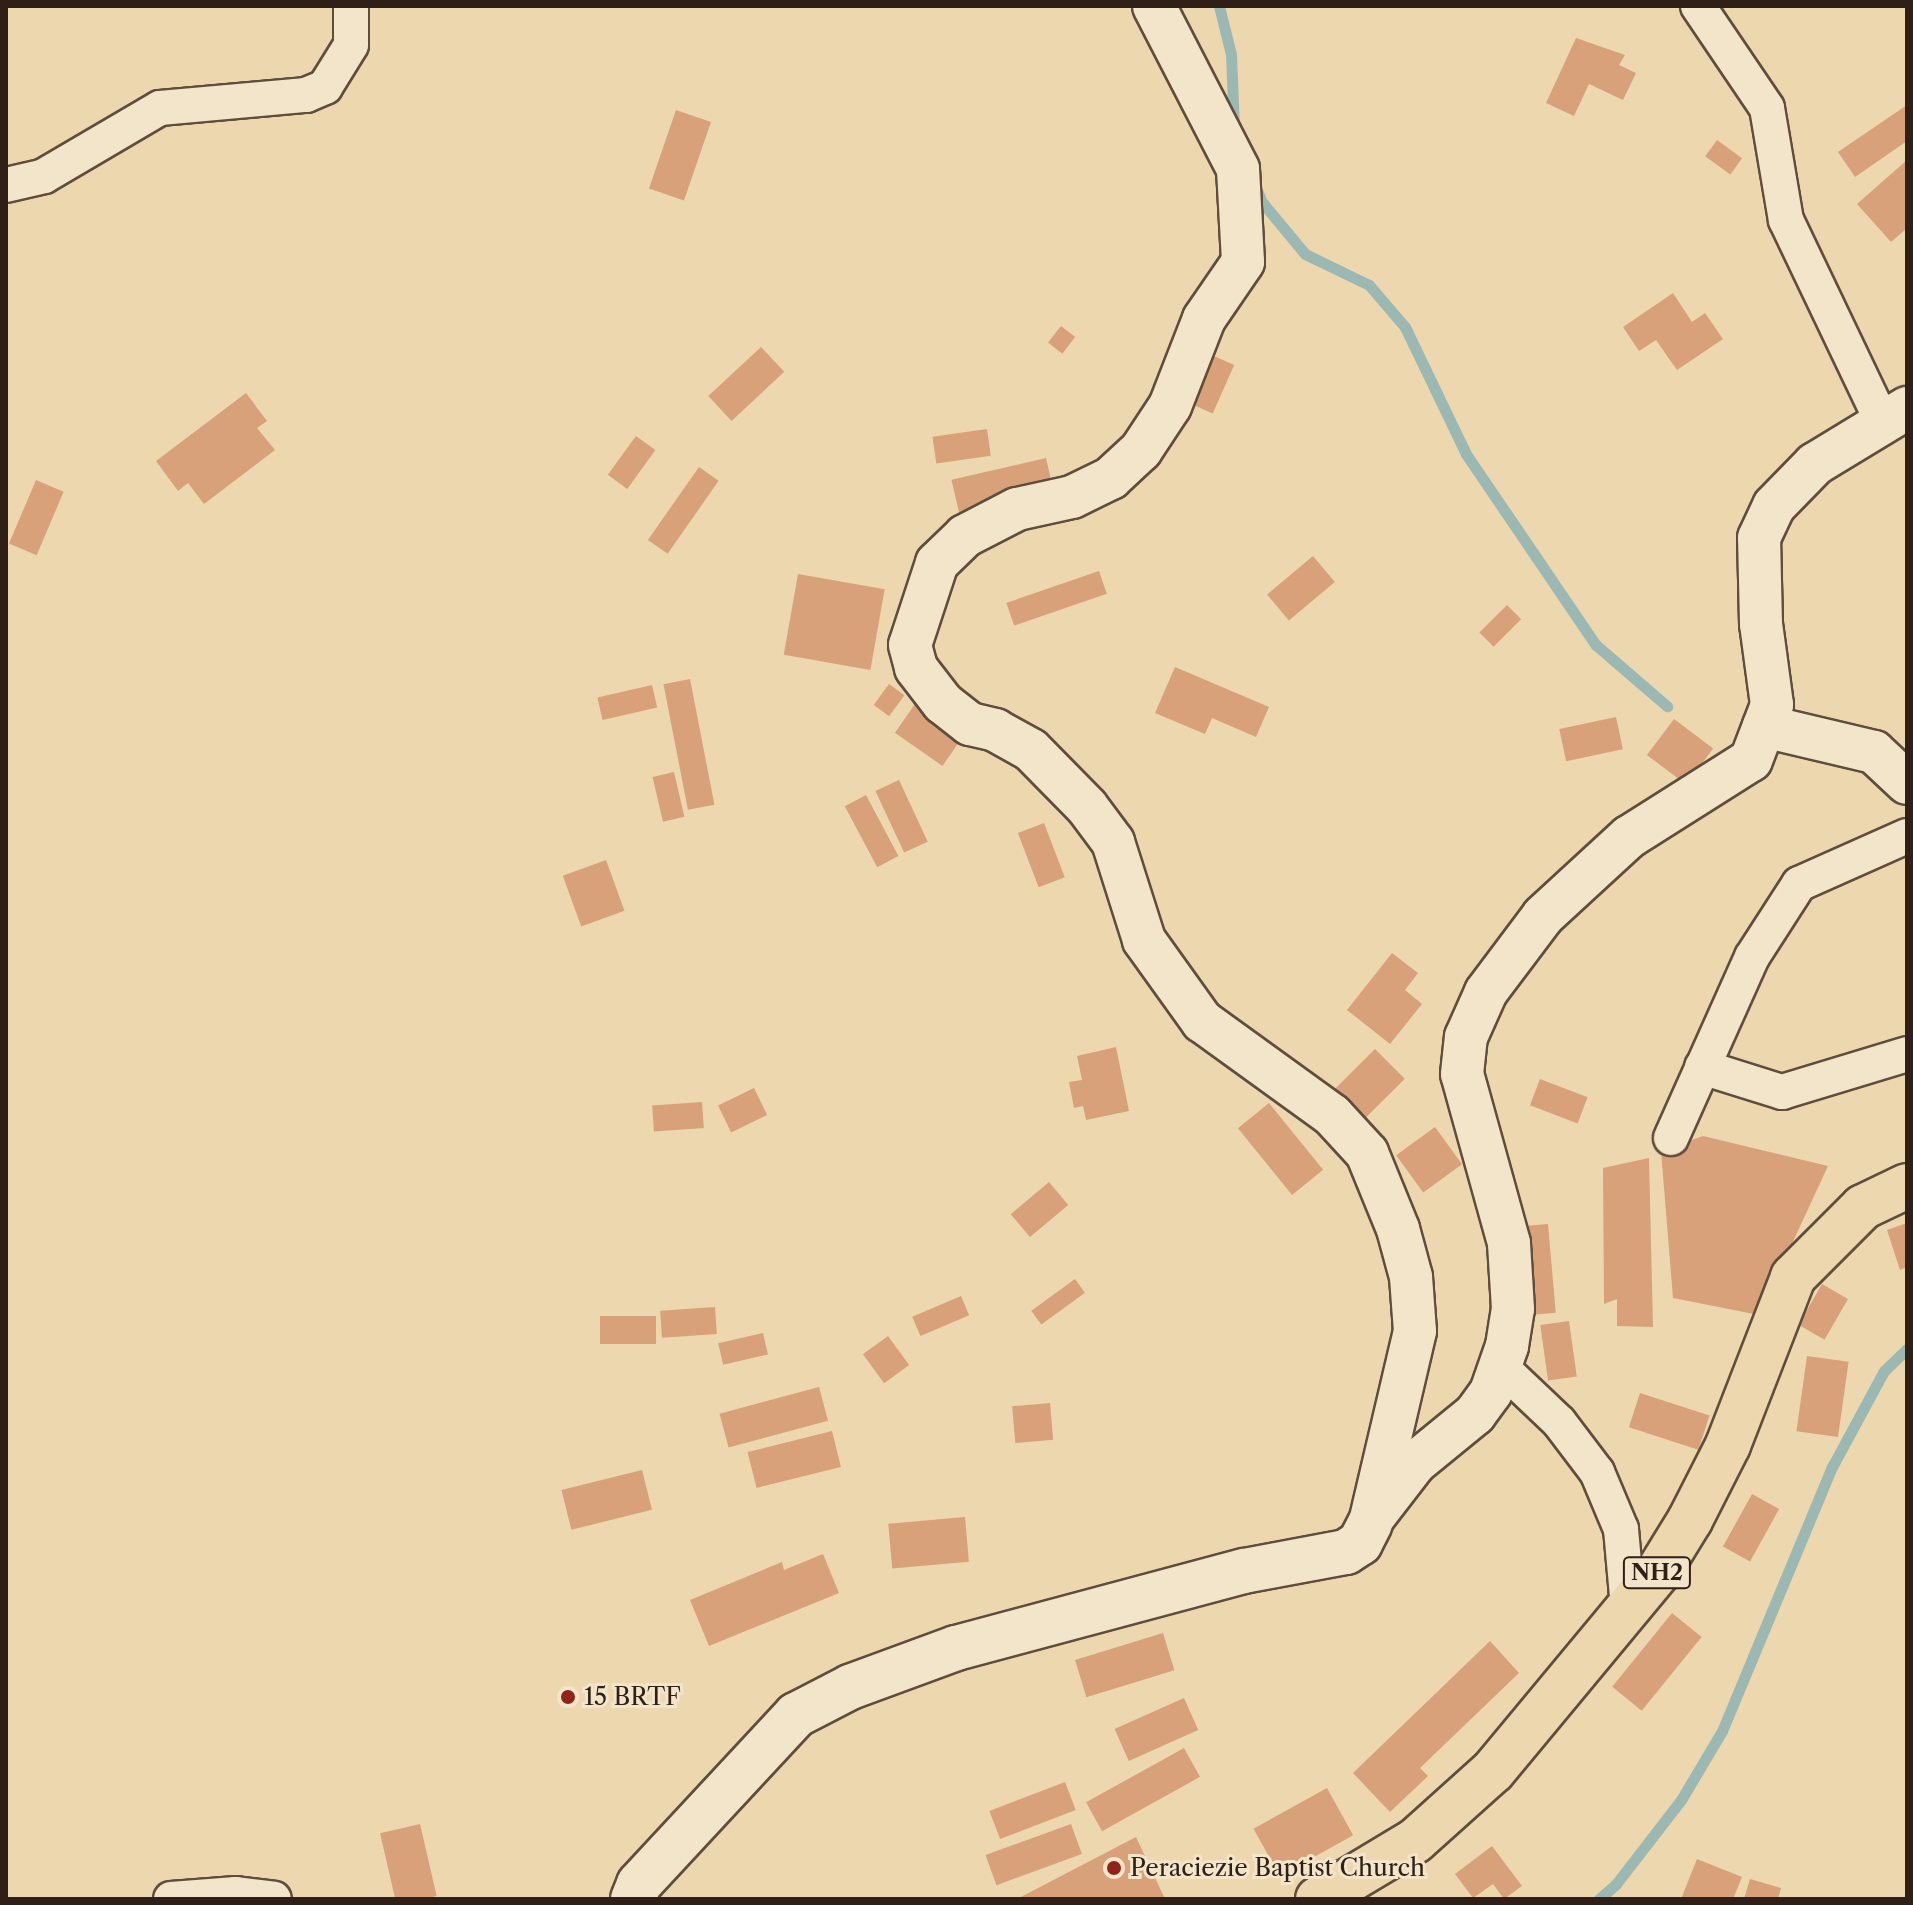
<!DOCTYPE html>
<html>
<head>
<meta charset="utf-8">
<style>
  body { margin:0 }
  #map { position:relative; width:1913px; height:1905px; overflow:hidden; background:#edd7ae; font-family:"Libre Caslon Text",serif }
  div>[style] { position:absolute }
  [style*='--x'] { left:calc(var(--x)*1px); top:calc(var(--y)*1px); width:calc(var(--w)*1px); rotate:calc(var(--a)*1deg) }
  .stream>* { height:11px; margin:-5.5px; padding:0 5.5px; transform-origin:5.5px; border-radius:5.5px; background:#9bb8b3 }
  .building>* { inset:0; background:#d8a17a; transform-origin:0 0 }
  .roads { filter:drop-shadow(2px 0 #5f4d3d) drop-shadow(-2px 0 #5f4d3d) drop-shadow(0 2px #5f4d3d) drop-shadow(0 -2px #5f4d3d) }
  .minor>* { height:34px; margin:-17px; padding:0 17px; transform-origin:17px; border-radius:17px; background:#f3e5ca }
  .tertiary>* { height:42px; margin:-21px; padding:0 21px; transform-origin:21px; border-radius:21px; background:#f3e5ca }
  .secondary>* { height:44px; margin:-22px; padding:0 22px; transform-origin:22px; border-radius:22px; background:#f3e5ca }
  .trunk>* { height:44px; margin:-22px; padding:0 22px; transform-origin:22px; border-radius:22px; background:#edd7ae }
  .dots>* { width:22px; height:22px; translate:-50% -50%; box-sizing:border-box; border:4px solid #f3e5ca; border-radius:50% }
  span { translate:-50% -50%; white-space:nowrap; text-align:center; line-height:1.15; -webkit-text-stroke:6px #f3e5ca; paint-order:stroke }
  .shield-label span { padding:2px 6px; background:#f3e5ca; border:2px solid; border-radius:6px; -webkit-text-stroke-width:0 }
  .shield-label { font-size:22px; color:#301f17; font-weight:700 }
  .poi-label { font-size:24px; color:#301f17 }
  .left { translate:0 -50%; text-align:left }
  .frame { position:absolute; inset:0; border:8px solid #301f17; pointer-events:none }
</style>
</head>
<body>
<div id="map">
  <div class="stream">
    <i style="--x:1219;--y:6;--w:49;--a:76"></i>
    <i style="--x:1231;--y:54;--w:74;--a:87.7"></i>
    <i style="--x:1255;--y:185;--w:18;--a:68"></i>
    <i style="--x:1262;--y:202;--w:67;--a:50.4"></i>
    <i style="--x:1305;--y:254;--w:71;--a:25.8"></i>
    <i style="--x:1369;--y:285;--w:55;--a:49.4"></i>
    <i style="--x:1405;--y:327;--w:141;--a:64.3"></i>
    <i style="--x:1466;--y:454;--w:231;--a:55.8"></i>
    <i style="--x:1596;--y:645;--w:94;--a:40.7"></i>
    <i style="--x:1599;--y:1899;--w:23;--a:-41"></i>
    <i style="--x:1616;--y:1884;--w:106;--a:-52.3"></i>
    <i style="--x:1681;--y:1800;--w:80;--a:-59.3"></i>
    <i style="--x:1722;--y:1731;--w:286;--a:-67.4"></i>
    <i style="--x:1832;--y:1467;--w:109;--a:-61.6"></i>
    <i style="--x:1884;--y:1371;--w:32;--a:-44"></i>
  </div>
  <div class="building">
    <i style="clip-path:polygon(1576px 38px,1625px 55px,1619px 65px,1636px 73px,1623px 100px,1589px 84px,1574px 116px,1546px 103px)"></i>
    <i style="clip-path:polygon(1907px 105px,1907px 141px,1855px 177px,1838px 152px)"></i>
    <i style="left:676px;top:110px;width:37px;height:83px;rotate:19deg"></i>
    <i style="left:1717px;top:140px;width:31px;height:20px;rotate:36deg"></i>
    <i style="clip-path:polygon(1907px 160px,1907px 228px,1891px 242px,1857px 204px)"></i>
    <i style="clip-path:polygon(1673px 293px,1692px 322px,1705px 313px,1723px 339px,1677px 370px,1656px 340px,1639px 351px,1623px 327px)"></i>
    <i style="left:1061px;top:326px;width:18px;height:21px;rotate:38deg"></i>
    <i style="left:761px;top:347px;width:34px;height:72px;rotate:47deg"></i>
    <i style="left:1205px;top:352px;width:32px;height:53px;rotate:24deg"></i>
    <i style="clip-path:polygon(246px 393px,267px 421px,257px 428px,275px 450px,204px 504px,188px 483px,178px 491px,156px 461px)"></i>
    <i style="left:987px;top:429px;width:27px;height:55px;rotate:82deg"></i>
    <i style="left:636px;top:436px;width:24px;height:48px;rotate:36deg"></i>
    <i style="left:1046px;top:458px;width:35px;height:97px;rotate:77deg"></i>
    <i style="left:699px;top:467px;width:24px;height:89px;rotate:35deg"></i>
    <i style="left:36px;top:480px;width:30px;height:69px;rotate:23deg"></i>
    <i style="left:1313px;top:556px;width:34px;height:60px;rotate:50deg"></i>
    <i style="left:1099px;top:571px;width:24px;height:98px;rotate:71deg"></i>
    <i style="left:798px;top:574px;width:88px;height:82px;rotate:10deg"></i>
    <i style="left:1507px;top:605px;width:20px;height:39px;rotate:45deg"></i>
    <i style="clip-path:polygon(1175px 667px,1269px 707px,1256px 737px,1212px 718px,1205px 734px,1155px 713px)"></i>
    <i style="left:690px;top:679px;width:128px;height:27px;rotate:79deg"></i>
    <i style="left:889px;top:684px;width:19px;height:26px;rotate:36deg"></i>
    <i style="left:652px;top:685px;width:23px;height:56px;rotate:77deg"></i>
    <i style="left:915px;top:704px;width:58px;height:35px;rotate:35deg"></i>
    <i style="left:1616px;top:717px;width:33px;height:58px;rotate:78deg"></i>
    <i style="left:1674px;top:719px;width:49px;height:45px;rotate:37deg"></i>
    <i style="left:674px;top:772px;width:46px;height:22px;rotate:77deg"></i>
    <i style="left:899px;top:780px;width:68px;height:26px;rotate:65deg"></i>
    <i style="left:866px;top:795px;width:69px;height:24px;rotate:62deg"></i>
    <i style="left:1044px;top:823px;width:58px;height:28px;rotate:69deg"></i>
    <i style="left:606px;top:860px;width:54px;height:46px;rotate:70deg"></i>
    <i style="clip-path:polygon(1392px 953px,1418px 973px,1405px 990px,1422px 1004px,1390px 1044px,1347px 1010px)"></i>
    <i style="clip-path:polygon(1116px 1047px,1129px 1111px,1086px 1120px,1083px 1106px,1074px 1108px,1069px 1082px,1082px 1080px,1077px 1056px)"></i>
    <i style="left:1375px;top:1049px;width:42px;height:62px;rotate:45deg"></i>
    <i style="left:1540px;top:1079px;width:51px;height:28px;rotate:21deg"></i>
    <i style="left:754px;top:1088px;width:30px;height:40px;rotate:64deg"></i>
    <i style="left:702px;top:1102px;width:26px;height:50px;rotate:86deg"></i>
    <i style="left:1269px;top:1103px;width:86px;height:40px;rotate:51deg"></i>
    <i style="left:1435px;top:1127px;width:46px;height:48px;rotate:54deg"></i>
    <i style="clip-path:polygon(1703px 1136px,1828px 1166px,1759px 1315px,1673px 1298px,1661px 1151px)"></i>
    <i style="clip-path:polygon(1649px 1158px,1653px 1327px,1617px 1326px,1617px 1299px,1604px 1304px,1603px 1168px)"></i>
    <i style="left:1049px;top:1182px;width:30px;height:50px;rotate:50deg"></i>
    <i style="clip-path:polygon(1907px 1223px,1907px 1267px,1900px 1270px,1887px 1230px)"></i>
    <i style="left:1548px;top:1224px;width:89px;height:35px;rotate:85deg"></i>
    <i style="left:1075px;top:1279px;width:17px;height:54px;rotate:54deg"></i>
    <i style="left:1822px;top:1284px;width:30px;height:47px;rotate:30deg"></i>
    <i style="left:961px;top:1296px;width:21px;height:53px;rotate:67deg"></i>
    <i style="left:715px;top:1307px;width:27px;height:55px;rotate:86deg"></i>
    <i style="left:656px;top:1316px;width:28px;height:56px;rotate:90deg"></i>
    <i style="left:1569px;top:1321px;width:56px;height:29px;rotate:82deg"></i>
    <i style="left:763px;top:1333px;width:22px;height:46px;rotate:77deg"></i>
    <i style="left:888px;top:1336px;width:36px;height:31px;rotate:54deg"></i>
    <i style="left:1807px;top:1356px;width:42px;height:76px;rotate:8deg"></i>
    <i style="left:819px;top:1387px;width:35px;height:103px;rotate:75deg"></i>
    <i style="left:1640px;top:1393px;width:73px;height:36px;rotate:18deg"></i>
    <i style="left:1050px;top:1403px;width:37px;height:38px;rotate:85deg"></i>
    <i style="left:832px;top:1431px;width:37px;height:87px;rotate:76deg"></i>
    <i style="left:642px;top:1470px;width:41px;height:83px;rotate:76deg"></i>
    <i style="left:1752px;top:1494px;width:31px;height:60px;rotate:29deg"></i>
    <i style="left:965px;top:1517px;width:45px;height:77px;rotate:85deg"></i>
    <i style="clip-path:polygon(823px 1554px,839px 1593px,709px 1646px,690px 1600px,782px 1562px,784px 1570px)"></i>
    <i style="left:1672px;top:1613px;width:38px;height:95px;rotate:39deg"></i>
    <i style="left:1163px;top:1633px;width:39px;height:92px;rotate:73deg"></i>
    <i style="clip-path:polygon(1490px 1641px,1519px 1673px,1420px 1768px,1428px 1776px,1390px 1812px,1353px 1773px)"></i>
    <i style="left:1184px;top:1698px;width:35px;height:76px;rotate:66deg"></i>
    <i style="left:1184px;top:1748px;width:33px;height:112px;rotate:61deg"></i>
    <i style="left:1065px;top:1782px;width:30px;height:81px;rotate:69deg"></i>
    <i style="left:1327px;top:1788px;width:54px;height:84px;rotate:61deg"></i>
    <i style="left:420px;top:1824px;width:74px;height:41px;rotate:77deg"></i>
    <i style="left:1071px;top:1824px;width:32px;height:91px;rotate:70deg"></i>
    <i style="clip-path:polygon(1136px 1837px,1165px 1899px,1017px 1899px)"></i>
    <i style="clip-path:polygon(1492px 1846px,1522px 1886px,1504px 1899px,1493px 1884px,1473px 1898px,1455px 1874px)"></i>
    <i style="clip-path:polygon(1697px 1859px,1742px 1877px,1733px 1899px,1681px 1899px)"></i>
    <i style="clip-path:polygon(1750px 1879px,1781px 1888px,1778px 1899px,1744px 1899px)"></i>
  </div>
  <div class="roads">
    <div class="minor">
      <i style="--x:1698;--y:6;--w:123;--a:55.9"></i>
      <i style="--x:1767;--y:108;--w:114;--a:80.4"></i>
      <i style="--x:1786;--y:220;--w:225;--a:64.5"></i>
      <i style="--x:6;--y:185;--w:39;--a:-13"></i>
      <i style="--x:44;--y:176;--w:134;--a:-30.4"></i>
      <i style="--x:160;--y:108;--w:147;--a:-5.1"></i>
      <i style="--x:306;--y:95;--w:21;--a:-23"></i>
      <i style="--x:325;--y:87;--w:49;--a:-58.2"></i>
      <i style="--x:351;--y:45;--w:39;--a:-90"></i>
      <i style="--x:1702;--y:1067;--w:84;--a:17.4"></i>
      <i style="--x:1782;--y:1092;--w:131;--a:-16.9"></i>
      <i style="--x:1671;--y:1138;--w:198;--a:-65.9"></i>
      <i style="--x:1752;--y:957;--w:87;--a:-57.2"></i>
      <i style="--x:1799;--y:884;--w:118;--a:-24"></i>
      <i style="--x:1500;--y:1366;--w:81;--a:43.5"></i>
      <i style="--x:1559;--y:1422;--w:63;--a:52.8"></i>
      <i style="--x:1597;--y:1472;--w:62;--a:67.2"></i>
      <i style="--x:1621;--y:1529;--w:78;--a:84.9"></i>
      <i style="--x:171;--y:1899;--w:65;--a:-4.4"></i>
      <i style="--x:236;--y:1894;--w:38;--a:7"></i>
    </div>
    <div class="tertiary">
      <i style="--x:1154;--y:6;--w:183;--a:62.7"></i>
      <i style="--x:1238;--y:169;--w:93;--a:86.9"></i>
      <i style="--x:1243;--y:262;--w:69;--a:124.4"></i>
      <i style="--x:1204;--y:319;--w:93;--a:111.3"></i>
      <i style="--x:1170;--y:406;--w:53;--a:123.4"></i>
      <i style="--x:1141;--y:450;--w:41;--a:137"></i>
      <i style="--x:1111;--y:478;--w:43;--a:154"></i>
      <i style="--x:1072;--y:497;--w:56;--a:167.7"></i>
      <i style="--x:1017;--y:509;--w:59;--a:152.6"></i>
      <i style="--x:965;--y:536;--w:39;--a:136"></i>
      <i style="--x:937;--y:563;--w:86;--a:108.2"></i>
      <i style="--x:910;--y:645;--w:24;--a:75"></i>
      <i style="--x:916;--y:668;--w:44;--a:52.4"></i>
      <i style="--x:943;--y:703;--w:34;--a:38"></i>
      <i style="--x:970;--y:724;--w:26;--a:13"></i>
      <i style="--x:995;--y:730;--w:41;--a:29.1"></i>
      <i style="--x:1031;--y:750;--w:80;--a:45.5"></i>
      <i style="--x:1087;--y:807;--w:44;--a:53.4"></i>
      <i style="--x:1113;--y:842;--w:103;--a:72.4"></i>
      <i style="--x:1144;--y:940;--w:100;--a:54.4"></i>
      <i style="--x:1202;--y:1021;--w:160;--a:35.9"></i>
      <i style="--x:1332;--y:1115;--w:52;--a:47.4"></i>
      <i style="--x:1367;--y:1153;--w:82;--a:67.8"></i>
      <i style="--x:1398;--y:1229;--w:50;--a:74.8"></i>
      <i style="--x:1411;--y:1277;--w:54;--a:85.8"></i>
      <i style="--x:1415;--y:1331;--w:197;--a:103.2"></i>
      <i style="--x:1764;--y:726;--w:113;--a:13.3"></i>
      <i style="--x:1874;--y:752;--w:45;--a:43.2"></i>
      <i style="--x:1375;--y:1515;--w:66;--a:-52.4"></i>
      <i style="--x:1415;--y:1463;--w:77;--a:-39.2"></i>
      <i style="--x:1475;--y:1414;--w:27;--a:-54"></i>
      <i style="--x:1491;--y:1392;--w:49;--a:-70.8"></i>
      <i style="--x:1507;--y:1346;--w:37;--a:-81"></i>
      <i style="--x:1513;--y:1309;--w:66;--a:-93.5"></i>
      <i style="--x:1509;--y:1243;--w:175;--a:-105.5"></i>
      <i style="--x:1462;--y:1074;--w:37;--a:-84"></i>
      <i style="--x:1466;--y:1037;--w:49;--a:-66"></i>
      <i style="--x:1486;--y:992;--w:95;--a:-53.1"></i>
      <i style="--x:1543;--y:916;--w:117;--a:-42.6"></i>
      <i style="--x:1629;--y:837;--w:144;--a:-32.3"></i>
      <i style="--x:1751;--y:760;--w:59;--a:-69.1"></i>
      <i style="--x:1772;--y:705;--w:82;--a:-97.7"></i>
      <i style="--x:1761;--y:624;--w:86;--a:-91.3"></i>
      <i style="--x:1759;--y:538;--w:35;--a:-65"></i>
      <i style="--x:1774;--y:506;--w:59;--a:-45.7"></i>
      <i style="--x:1815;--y:464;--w:108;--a:-31.3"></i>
    </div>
    <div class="secondary">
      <i style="--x:633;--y:1899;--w:16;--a:-68"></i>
      <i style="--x:639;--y:1884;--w:231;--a:-47.1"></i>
      <i style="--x:796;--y:1715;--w:61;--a:-27.4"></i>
      <i style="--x:850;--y:1687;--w:113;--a:-20.2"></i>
      <i style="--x:956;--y:1648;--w:298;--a:-15"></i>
      <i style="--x:1244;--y:1571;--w:104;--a:-10.6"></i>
      <i style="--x:1346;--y:1552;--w:17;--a:-33"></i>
      <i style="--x:1360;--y:1543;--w:22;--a:-63"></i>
    </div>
    <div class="trunk">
      <i style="--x:1318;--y:1899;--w:114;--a:-31"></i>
      <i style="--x:1416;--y:1840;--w:103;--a:-41.9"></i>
      <i style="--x:1493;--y:1771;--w:259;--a:-50.3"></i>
      <i style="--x:1658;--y:1572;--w:61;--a:-58.4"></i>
      <i style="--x:1690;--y:1520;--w:84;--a:-63.1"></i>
      <i style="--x:1728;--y:1445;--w:180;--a:-68.8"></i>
      <i style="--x:1793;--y:1277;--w:99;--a:-45"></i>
      <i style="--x:1863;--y:1207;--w:49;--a:-25.5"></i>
    </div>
  </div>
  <div class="dots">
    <i style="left:568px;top:1697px;background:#8f2418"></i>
    <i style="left:1114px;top:1868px;background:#8f2418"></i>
  </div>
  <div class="shield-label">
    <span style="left:1657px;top:1573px">NH2</span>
  </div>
  <div class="poi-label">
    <span class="left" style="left:584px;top:1697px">15 BRTF</span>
    <span class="left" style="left:1130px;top:1868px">Peraciezie Baptist Church</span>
  </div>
  <div class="frame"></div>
</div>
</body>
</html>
